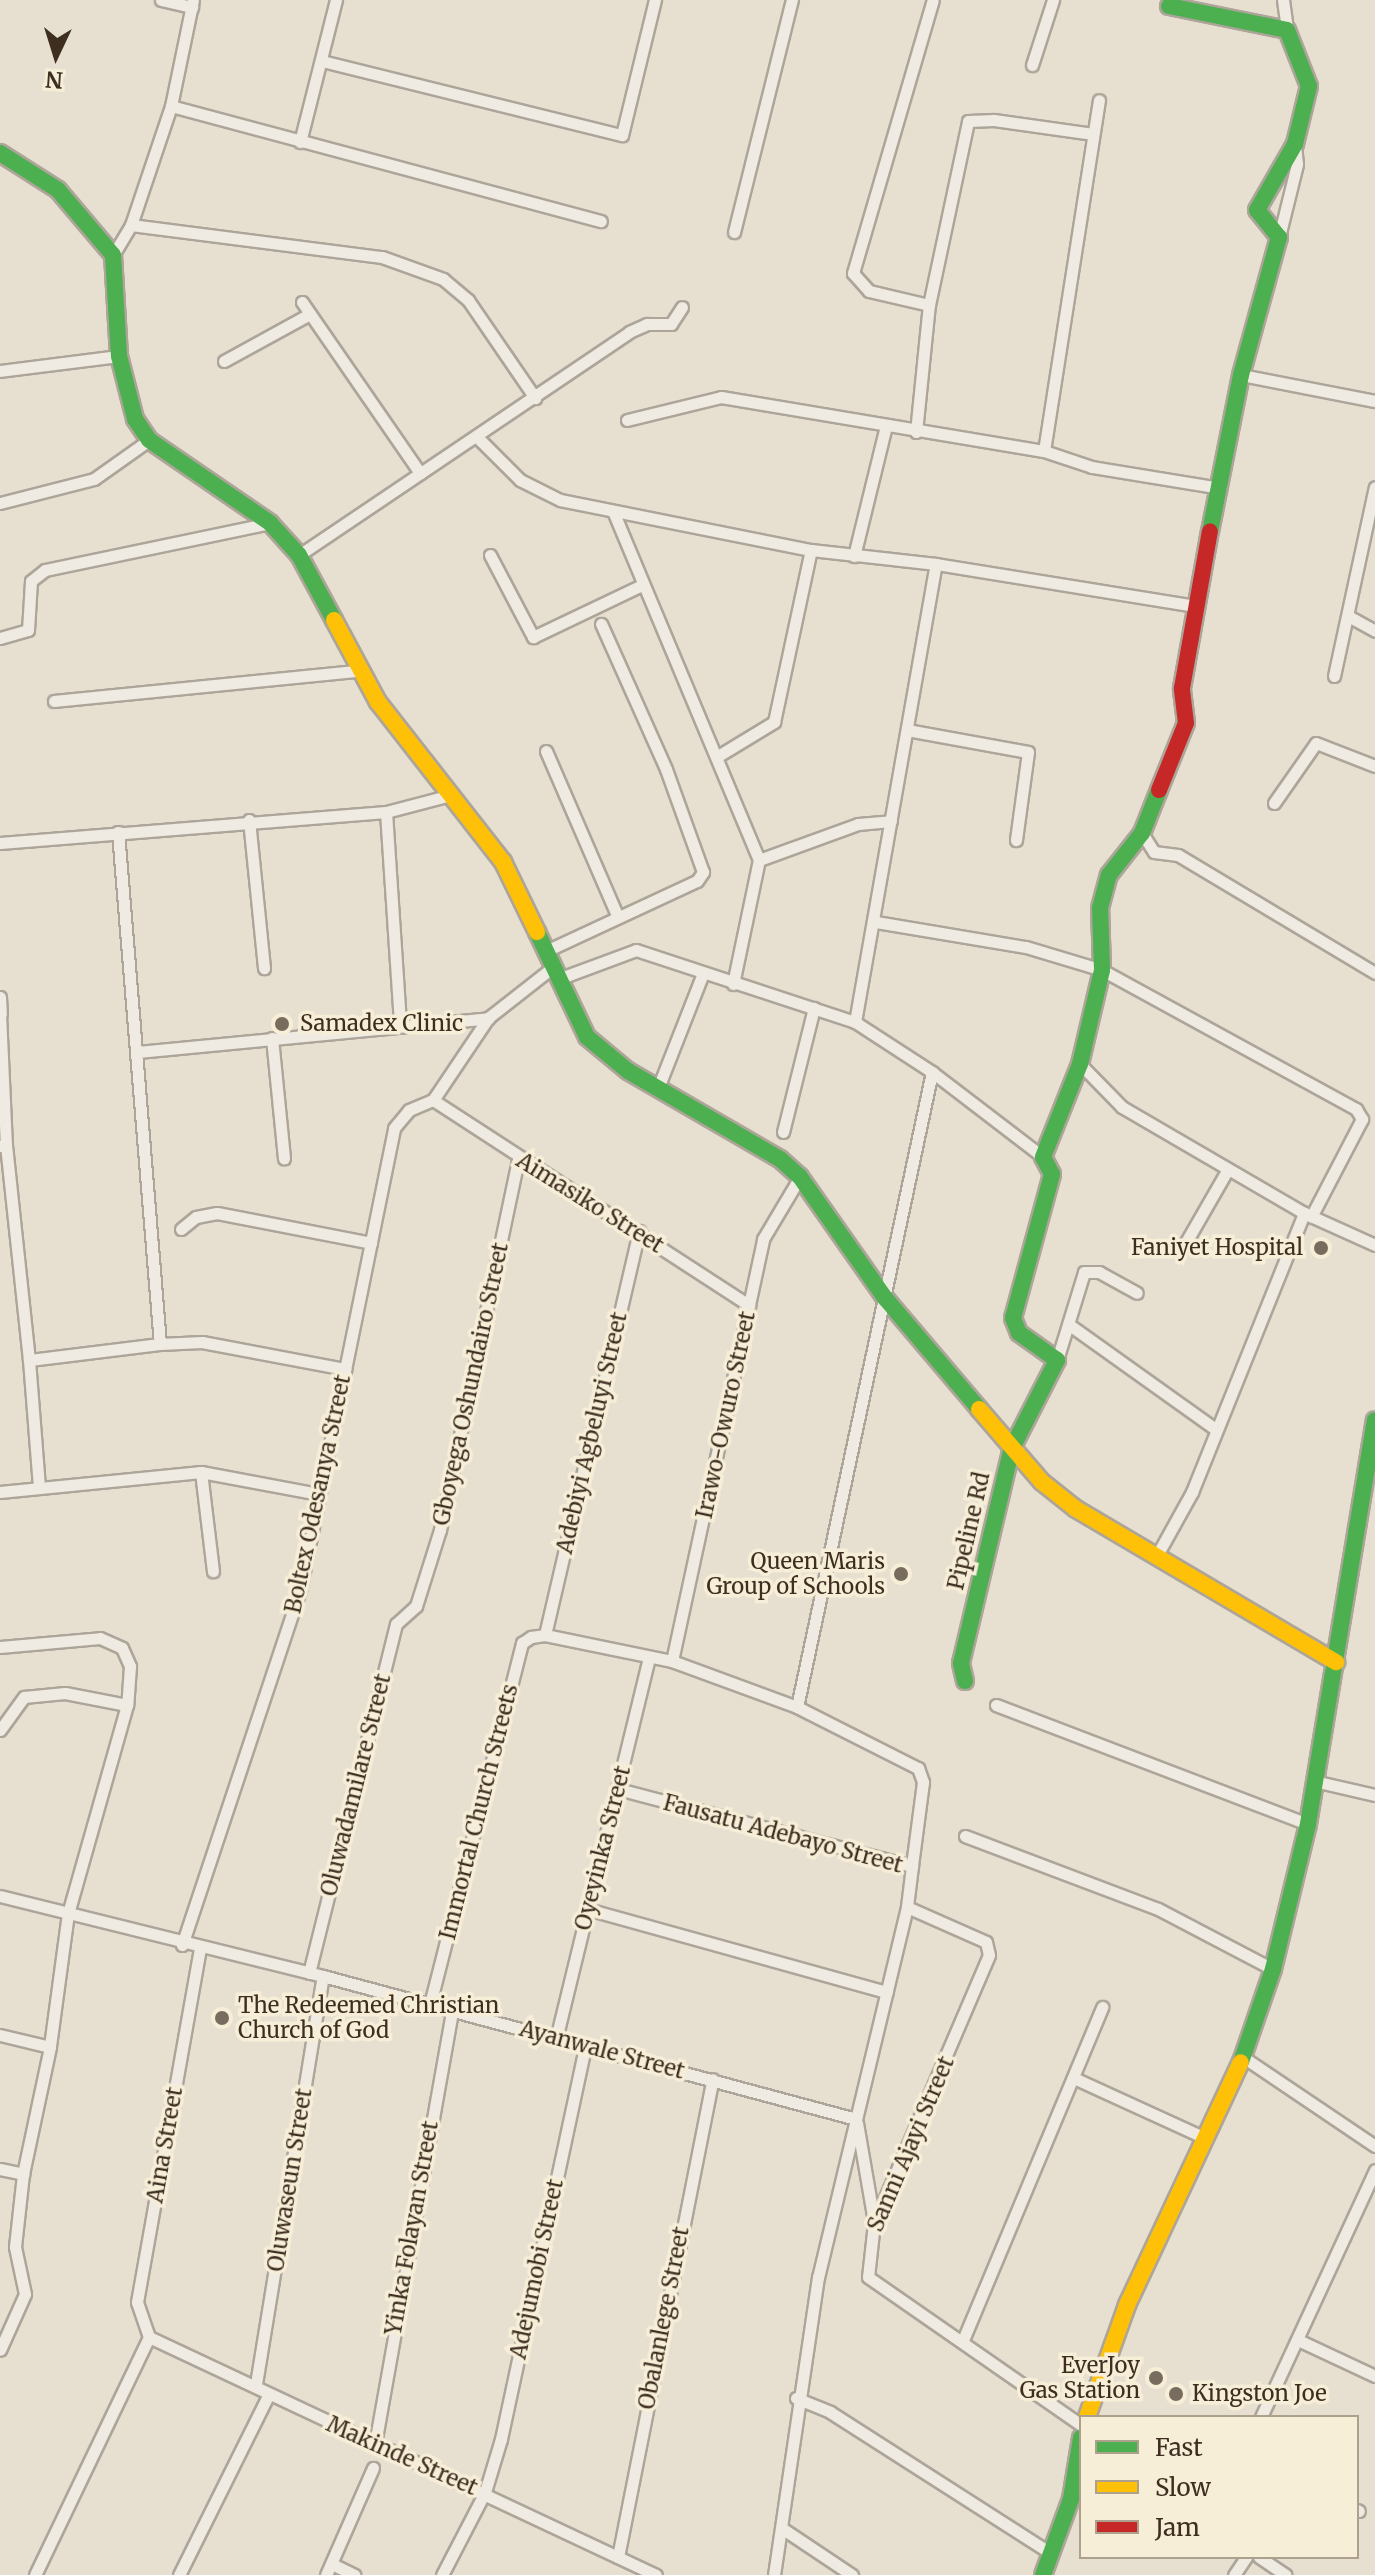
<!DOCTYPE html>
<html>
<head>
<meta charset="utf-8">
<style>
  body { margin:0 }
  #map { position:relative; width:1375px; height:2575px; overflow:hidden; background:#e7e0d1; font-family:Merriweather,serif }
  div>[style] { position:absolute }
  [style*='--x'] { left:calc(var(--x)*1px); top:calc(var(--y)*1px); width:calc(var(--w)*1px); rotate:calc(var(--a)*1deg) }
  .roads { filter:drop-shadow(2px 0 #ada599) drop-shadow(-2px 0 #ada599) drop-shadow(0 2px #ada599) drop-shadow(0 -2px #ada599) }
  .street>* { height:11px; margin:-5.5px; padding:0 5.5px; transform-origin:5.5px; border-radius:5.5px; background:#efebe3 }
  .fast>* { height:16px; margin:-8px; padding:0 8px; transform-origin:8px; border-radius:8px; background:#4caf50 }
  .slow>* { height:16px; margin:-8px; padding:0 8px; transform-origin:8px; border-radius:8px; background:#ffc107 }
  .jam>* { height:16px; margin:-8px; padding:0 8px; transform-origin:8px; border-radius:8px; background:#c62828 }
  .dots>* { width:22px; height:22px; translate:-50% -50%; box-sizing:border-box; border:4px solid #f7eed8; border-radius:50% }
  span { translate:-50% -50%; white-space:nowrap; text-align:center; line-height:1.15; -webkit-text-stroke:7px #f7eed8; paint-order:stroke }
  .poi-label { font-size:22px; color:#3d2e20 }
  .left { translate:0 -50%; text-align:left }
  .right { translate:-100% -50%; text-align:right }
  .street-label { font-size:22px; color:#3d2e20 }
  .legend { position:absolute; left:1079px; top:2415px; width:280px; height:144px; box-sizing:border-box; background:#f7eed8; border:2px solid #ada18e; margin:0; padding:10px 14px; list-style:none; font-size:24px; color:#3d2e20 }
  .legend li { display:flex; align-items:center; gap:16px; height:40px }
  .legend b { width:40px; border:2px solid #ada18e }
  .north { position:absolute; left:16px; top:16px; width:80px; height:80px; -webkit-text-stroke:6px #f7eed8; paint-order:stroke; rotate:184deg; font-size:22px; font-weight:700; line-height:32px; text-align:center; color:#3d2e20 }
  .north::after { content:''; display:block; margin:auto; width:28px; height:36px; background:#3d2e20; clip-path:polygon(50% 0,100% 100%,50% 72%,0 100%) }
</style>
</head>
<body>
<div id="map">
  <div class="roads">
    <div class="street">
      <i style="--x:161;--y:0;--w:32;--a:13"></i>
      <i style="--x:1283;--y:0;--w:30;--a:82"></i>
      <i style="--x:322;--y:61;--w:309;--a:13.9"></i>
      <i style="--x:622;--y:135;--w:139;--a:-76.3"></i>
      <i style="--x:1032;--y:65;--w:68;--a:-72.1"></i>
      <i style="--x:171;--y:106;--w:445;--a:15"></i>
      <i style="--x:300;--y:142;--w:146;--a:-75.8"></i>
      <i style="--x:131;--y:225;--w:253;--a:7.3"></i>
      <i style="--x:382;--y:257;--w:65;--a:19.8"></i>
      <i style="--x:443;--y:279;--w:33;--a:40"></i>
      <i style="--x:468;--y:300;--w:119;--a:55.6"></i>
      <i style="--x:734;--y:232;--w:239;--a:-76"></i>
      <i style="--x:1279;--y:237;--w:75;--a:-76.1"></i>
      <i style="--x:1297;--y:164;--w:20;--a:-96"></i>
      <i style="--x:113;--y:255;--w:35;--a:-59"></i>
      <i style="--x:131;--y:225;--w:126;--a:-71.4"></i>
      <i style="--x:171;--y:106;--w:108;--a:-78.3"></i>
      <i style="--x:302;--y:302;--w:208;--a:55.4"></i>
      <i style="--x:929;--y:305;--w:62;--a:-166.9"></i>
      <i style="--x:869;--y:291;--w:24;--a:-132"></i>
      <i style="--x:853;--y:273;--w:284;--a:-73.7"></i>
      <i style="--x:224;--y:361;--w:98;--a:-28.7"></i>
      <i style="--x:0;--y:371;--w:120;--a:-7.2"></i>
      <i style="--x:1241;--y:375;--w:136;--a:11"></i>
      <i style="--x:627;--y:420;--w:97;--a:-13.7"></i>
      <i style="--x:721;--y:397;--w:327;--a:9.5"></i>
      <i style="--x:1044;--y:451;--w:51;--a:18.4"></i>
      <i style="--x:1092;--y:467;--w:130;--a:9.3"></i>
      <i style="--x:916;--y:432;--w:128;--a:-84.2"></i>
      <i style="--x:929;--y:305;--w:188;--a:-78"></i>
      <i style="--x:968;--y:121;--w:26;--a:-2"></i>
      <i style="--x:994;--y:120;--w:100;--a:8"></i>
      <i style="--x:478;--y:438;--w:59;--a:45"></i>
      <i style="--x:520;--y:480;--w:45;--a:26.6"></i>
      <i style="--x:560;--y:500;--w:256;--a:11.3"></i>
      <i style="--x:811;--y:550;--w:126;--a:6.4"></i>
      <i style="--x:936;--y:564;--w:262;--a:9.2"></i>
      <i style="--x:1044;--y:451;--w:355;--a:-81.1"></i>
      <i style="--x:0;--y:503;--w:97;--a:-14.3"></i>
      <i style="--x:94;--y:479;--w:67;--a:-35.3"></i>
      <i style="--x:613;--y:511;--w:378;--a:67.3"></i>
      <i style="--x:299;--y:555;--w:398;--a:-34"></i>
      <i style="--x:629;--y:332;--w:20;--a:-24"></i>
      <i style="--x:647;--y:324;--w:24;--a:0"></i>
      <i style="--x:671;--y:324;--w:20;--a:-57"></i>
      <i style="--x:490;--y:555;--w:93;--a:62.3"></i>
      <i style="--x:533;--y:637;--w:121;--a:-25.5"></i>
      <i style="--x:854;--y:556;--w:134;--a:-76.2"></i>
      <i style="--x:1350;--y:617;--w:29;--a:29"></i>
      <i style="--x:0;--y:638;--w:29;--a:-16"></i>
      <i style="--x:28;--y:630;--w:49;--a:-86.5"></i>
      <i style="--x:31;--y:581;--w:18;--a:-38"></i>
      <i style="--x:45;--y:570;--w:230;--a:-11.8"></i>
      <i style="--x:1334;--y:676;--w:193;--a:-77.8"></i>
      <i style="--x:54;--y:701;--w:310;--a:-5.7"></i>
      <i style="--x:907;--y:730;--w:123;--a:10.3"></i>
      <i style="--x:1028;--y:752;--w:89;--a:97.8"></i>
      <i style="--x:546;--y:751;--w:179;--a:66.6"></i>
      <i style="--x:718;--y:756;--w:66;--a:-31.3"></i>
      <i style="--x:774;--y:722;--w:176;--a:-77.9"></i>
      <i style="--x:1274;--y:803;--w:73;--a:-55"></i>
      <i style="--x:1316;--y:743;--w:63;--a:21.3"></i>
      <i style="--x:386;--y:812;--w:211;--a:86.2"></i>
      <i style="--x:249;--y:820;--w:149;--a:84.2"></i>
      <i style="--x:1142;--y:833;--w:22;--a:58"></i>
      <i style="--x:1154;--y:852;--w:24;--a:7"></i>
      <i style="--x:1178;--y:855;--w:230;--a:30.9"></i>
      <i style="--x:0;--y:843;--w:387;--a:-4.6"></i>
      <i style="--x:386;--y:812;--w:67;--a:-14.7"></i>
      <i style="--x:876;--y:922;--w:152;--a:9.5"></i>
      <i style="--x:1026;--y:947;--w:79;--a:16.8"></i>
      <i style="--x:1102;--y:970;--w:290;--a:28.7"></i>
      <i style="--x:1356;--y:1109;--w:12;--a:59"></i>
      <i style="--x:1362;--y:1119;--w:110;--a:117.5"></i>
      <i style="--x:546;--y:951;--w:166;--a:-24.9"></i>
      <i style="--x:697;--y:881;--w:11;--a:-56"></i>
      <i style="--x:703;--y:872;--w:109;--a:-109.8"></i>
      <i style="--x:666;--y:769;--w:159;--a:-114.1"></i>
      <i style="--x:558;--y:979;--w:83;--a:-20.4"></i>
      <i style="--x:636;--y:950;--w:231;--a:18.2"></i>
      <i style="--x:855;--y:1022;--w:92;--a:33"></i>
      <i style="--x:932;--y:1072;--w:140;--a:37.4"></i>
      <i style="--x:733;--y:984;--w:127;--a:-78.2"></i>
      <i style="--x:759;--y:860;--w:105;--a:-20"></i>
      <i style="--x:858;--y:824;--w:33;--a:-5"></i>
      <i style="--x:0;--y:997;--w:17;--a:87"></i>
      <i style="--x:0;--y:1014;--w:131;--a:87.4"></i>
      <i style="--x:6;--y:1145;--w:6;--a:171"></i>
      <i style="--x:855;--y:1022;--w:465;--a:-80"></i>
      <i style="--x:272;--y:1038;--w:121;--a:84.3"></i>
      <i style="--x:138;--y:1052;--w:352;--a:-5.5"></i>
      <i style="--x:488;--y:1018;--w:83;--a:-38.1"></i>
      <i style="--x:1080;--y:1064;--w:60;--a:45.7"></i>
      <i style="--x:1122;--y:1107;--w:211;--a:30.2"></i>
      <i style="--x:1304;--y:1213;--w:78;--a:24.3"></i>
      <i style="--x:658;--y:1088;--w:123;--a:-68.6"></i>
      <i style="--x:433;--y:1100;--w:377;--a:33"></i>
      <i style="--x:433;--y:1100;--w:99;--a:-56.1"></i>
      <i style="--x:783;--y:1132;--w:128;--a:-76"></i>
      <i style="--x:6;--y:1145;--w:216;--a:83.9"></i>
      <i style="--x:29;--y:1360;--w:132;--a:-7"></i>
      <i style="--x:160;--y:1344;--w:514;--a:-94.69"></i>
      <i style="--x:181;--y:1229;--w:19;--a:-39"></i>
      <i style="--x:196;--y:1217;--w:21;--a:-11"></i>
      <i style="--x:217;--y:1213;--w:157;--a:11"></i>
      <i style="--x:1182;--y:1249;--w:92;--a:-60.1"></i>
      <i style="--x:1071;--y:1326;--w:176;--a:35.5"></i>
      <i style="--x:160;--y:1344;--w:42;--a:-2.7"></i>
      <i style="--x:202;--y:1342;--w:146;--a:10.7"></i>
      <i style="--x:29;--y:1360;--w:128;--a:85.5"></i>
      <i style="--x:1057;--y:1360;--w:92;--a:-72.9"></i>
      <i style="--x:1084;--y:1272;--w:15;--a:0"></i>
      <i style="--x:1099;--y:1272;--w:43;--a:28.9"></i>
      <i style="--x:201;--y:1472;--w:100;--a:83.1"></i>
      <i style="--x:0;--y:1492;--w:202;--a:-5.7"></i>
      <i style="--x:201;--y:1472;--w:119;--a:10.6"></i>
      <i style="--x:1156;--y:1557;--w:74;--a:-61"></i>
      <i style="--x:1192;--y:1492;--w:301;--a:-68.1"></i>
      <i style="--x:545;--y:1635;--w:415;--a:-76.9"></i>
      <i style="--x:0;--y:1647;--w:100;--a:-5.1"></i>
      <i style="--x:100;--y:1638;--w:24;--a:24"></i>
      <i style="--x:122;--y:1648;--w:20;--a:66"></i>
      <i style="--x:130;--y:1666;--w:39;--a:94"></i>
      <i style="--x:127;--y:1705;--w:216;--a:105.8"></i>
      <i style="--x:68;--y:1913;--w:135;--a:97.7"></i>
      <i style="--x:50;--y:2047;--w:130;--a:102"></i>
      <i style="--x:23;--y:2174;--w:73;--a:96.3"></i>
      <i style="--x:15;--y:2247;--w:48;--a:78"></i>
      <i style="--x:25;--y:2294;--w:61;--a:114.1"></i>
      <i style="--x:672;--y:1661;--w:432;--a:-77.8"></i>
      <i style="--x:763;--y:1239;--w:72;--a:-59.2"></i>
      <i style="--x:996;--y:1705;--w:334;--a:20.9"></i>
      <i style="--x:797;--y:1707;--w:649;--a:-78"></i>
      <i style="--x:0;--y:1730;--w:41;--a:-54"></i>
      <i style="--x:24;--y:1697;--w:41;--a:-5.6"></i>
      <i style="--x:65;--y:1693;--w:63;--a:11"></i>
      <i style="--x:1314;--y:1781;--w:63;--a:12.9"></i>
      <i style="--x:618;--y:1789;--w:304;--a:14.7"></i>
      <i style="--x:912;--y:1866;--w:41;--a:97"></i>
      <i style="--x:907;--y:1907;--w:381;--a:103.5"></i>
      <i style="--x:818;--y:2277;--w:301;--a:98.4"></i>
      <i style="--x:965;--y:1836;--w:206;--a:20.7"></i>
      <i style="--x:1158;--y:1909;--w:130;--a:27.6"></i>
      <i style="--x:0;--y:1896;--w:333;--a:13.9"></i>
      <i style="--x:323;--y:1976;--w:552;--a:15.02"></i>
      <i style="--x:907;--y:1907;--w:86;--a:23.9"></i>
      <i style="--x:986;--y:1942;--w:13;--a:77"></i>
      <i style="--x:989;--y:1955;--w:292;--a:113.2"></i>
      <i style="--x:874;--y:2223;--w:54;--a:96.3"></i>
      <i style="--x:868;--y:2277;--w:259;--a:34.8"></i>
      <i style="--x:587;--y:1909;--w:311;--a:15.5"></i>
      <i style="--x:182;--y:1945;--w:373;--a:-71.6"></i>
      <i style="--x:300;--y:1591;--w:472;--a:-78.5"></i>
      <i style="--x:394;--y:1128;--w:23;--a:-50"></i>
      <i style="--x:409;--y:1110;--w:26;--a:-23"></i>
      <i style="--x:309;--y:1973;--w:360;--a:-76"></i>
      <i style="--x:396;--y:1624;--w:27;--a:-42"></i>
      <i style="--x:416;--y:1606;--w:80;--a:-72.5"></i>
      <i style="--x:440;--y:1530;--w:379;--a:-78.1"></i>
      <i style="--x:430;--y:2004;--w:373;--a:-75.7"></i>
      <i style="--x:522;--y:1643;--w:11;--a:-34"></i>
      <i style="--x:531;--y:1637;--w:14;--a:-8"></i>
      <i style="--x:545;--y:1635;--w:130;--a:11.6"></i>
      <i style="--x:672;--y:1661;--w:133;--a:20.2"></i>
      <i style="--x:797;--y:1707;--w:136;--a:26.8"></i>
      <i style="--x:918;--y:1768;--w:15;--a:70"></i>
      <i style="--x:923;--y:1782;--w:85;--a:97.5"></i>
      <i style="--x:0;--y:2035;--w:51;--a:13.5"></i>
      <i style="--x:556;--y:2039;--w:393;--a:-76.3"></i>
      <i style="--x:1243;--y:2057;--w:159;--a:34"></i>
      <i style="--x:1076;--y:2079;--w:142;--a:24.6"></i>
      <i style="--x:857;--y:2123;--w:99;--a:80.2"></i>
      <i style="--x:0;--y:2169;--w:24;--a:12"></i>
      <i style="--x:149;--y:2337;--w:560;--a:25.15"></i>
      <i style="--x:149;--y:2337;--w:37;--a:-109"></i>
      <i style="--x:137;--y:2302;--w:358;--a:-79.9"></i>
      <i style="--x:963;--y:2340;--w:361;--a:-67.3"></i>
      <i style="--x:1298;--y:2340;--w:85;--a:25.1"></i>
      <i style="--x:256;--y:2384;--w:413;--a:-80.7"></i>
      <i style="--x:796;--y:2398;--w:37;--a:22"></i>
      <i style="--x:830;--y:2412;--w:260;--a:32.6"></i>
      <i style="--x:1261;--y:2417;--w:272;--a:-65.2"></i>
      <i style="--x:375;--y:2444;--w:440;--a:-79.9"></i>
      <i style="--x:1357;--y:2510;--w:2;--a:27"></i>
      <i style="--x:783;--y:2529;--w:83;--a:33.7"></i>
      <i style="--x:618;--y:2557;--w:487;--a:-78.8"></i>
      <i style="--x:1259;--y:2557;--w:32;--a:34"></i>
      <i style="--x:332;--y:2564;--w:25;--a:26"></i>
      <i style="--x:35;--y:2575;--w:264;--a:-64.4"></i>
      <i style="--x:179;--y:2575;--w:200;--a:-63.6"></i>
      <i style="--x:326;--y:2575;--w:117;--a:-66.3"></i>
      <i style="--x:442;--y:2575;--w:93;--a:-62.6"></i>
      <i style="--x:485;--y:2492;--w:55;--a:-73.2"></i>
      <i style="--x:501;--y:2439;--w:402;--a:-77.9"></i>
      <i style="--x:1234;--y:2575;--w:22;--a:-56"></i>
    </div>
    <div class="fast">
      <i style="--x:1169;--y:6;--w:120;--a:11.5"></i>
      <i style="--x:1287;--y:30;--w:60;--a:68.6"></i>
      <i style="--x:1309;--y:86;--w:60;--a:103.6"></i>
      <i style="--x:1295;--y:144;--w:76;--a:119.9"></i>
      <i style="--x:1257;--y:210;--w:35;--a:51"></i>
      <i style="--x:1279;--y:237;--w:143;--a:105.4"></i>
      <i style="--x:1241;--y:375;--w:159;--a:101.2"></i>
      <i style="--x:0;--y:153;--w:69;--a:32.5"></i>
      <i style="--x:58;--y:190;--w:85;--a:49.8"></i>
      <i style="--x:113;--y:255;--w:101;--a:86.6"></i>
      <i style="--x:119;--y:356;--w:65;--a:75.7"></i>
      <i style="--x:135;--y:419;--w:25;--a:56"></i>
      <i style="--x:149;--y:440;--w:147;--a:34.4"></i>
      <i style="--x:270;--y:523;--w:43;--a:47.8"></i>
      <i style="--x:299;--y:555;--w:74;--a:61.7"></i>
      <i style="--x:537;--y:932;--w:116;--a:64.5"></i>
      <i style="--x:587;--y:1037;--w:53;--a:39.7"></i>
      <i style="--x:628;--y:1071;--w:176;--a:30.1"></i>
      <i style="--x:780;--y:1159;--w:27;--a:42"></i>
      <i style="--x:800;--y:1177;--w:148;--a:54.9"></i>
      <i style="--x:885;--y:1298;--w:145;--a:49.7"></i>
      <i style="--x:965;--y:1681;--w:18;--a:-103"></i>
      <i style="--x:961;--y:1663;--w:221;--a:-76.7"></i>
      <i style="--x:1012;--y:1448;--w:99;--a:-62.9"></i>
      <i style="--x:1057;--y:1360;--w:47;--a:-144.6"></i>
      <i style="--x:1019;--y:1333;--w:16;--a:-112"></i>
      <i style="--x:1013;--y:1318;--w:149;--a:-74.8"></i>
      <i style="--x:1052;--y:1174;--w:19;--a:-118"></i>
      <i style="--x:1043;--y:1157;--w:100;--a:-68.3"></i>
      <i style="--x:1080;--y:1064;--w:97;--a:-76.8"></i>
      <i style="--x:1102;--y:970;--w:62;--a:-91.8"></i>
      <i style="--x:1100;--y:908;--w:34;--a:-75"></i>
      <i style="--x:1109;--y:875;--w:53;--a:-51.8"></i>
      <i style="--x:1142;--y:833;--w:46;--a:-68.4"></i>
      <i style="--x:1241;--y:2062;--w:98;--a:-71"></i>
      <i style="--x:1273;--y:1969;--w:149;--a:-76.4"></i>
      <i style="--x:1308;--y:1824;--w:409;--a:-80.6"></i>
      <i style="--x:1043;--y:2575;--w:81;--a:-69.8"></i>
      <i style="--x:1071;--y:2499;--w:62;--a:-80.7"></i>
    </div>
    <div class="slow">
      <i style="--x:334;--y:620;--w:93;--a:61.8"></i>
      <i style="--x:378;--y:702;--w:203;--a:52"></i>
      <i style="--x:503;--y:862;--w:78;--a:64.1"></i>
      <i style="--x:979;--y:1409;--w:96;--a:49.2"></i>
      <i style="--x:1042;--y:1482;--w:43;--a:38.5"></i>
      <i style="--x:1076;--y:1509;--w:302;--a:30.5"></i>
      <i style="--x:1087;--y:2417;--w:119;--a:-70.3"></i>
      <i style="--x:1127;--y:2305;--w:268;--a:-64.9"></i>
    </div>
    <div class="jam">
      <i style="--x:1159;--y:790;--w:72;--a:-68.1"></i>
      <i style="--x:1186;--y:723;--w:35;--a:-97"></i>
      <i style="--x:1182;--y:688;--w:159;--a:-79.9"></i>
    </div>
  </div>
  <div class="dots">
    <i style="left:282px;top:1024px;background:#786c5e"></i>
    <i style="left:1321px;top:1248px;background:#786c5e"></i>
    <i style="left:901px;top:1574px;background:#786c5e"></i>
    <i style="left:222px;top:2018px;background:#786c5e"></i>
    <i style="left:1156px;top:2378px;background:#786c5e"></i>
    <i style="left:1176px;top:2394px;background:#786c5e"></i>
  </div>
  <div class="poi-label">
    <span class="left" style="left:300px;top:1024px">Samadex Clinic</span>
    <span class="right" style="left:1303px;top:1248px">Faniyet Hospital</span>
    <span class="right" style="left:885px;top:1574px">Queen Maris<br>Group of Schools</span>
    <span class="left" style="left:238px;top:2018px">The Redeemed Christian<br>Church of God</span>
    <span class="right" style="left:1140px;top:2378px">EverJoy<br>Gas Station</span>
    <span class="left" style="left:1192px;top:2394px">Kingston Joe</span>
  </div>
  <div class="street-label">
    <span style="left:590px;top:1203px;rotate:32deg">Aimasiko Street</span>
    <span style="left:471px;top:1384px;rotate:-78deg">Gboyega Oshundairo Street</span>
    <span style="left:726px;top:1415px;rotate:-78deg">Irawo-Owuro Street</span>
    <span style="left:592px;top:1433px;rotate:-77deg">Adebiyi Agbeluyi Street</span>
    <span style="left:318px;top:1494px;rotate:-78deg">Boltex Odesanya Street</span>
    <span style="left:969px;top:1531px;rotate:-77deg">Pipeline Rd</span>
    <span style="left:356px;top:1785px;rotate:-76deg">Oluwadamilare Street</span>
    <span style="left:479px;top:1812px;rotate:-76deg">Immortal Church Streets</span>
    <span style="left:783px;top:1834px;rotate:15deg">Fausatu Adebayo Street</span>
    <span style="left:603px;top:1848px;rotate:-76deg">Oyeyinka Street</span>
    <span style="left:602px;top:2050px;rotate:15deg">Ayanwale Street</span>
    <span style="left:911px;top:2144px;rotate:-67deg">Sanni Ajayi Street</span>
    <span style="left:165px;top:2145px;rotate:-80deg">Aina Street</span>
    <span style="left:290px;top:2180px;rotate:-81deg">Oluwaseun Street</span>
    <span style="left:412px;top:2228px;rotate:-80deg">Yinka Folayan Street</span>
    <span style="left:537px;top:2269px;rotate:-78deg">Adejumobi Street</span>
    <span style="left:664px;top:2318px;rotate:-79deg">Obalanlege Street</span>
    <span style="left:402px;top:2456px;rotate:24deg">Makinde Street</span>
  </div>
  <ul class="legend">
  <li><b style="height:10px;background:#4caf50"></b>Fast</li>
  <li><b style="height:10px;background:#ffc107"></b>Slow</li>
  <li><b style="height:10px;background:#c62828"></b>Jam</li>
  </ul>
  <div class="north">N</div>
</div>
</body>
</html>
